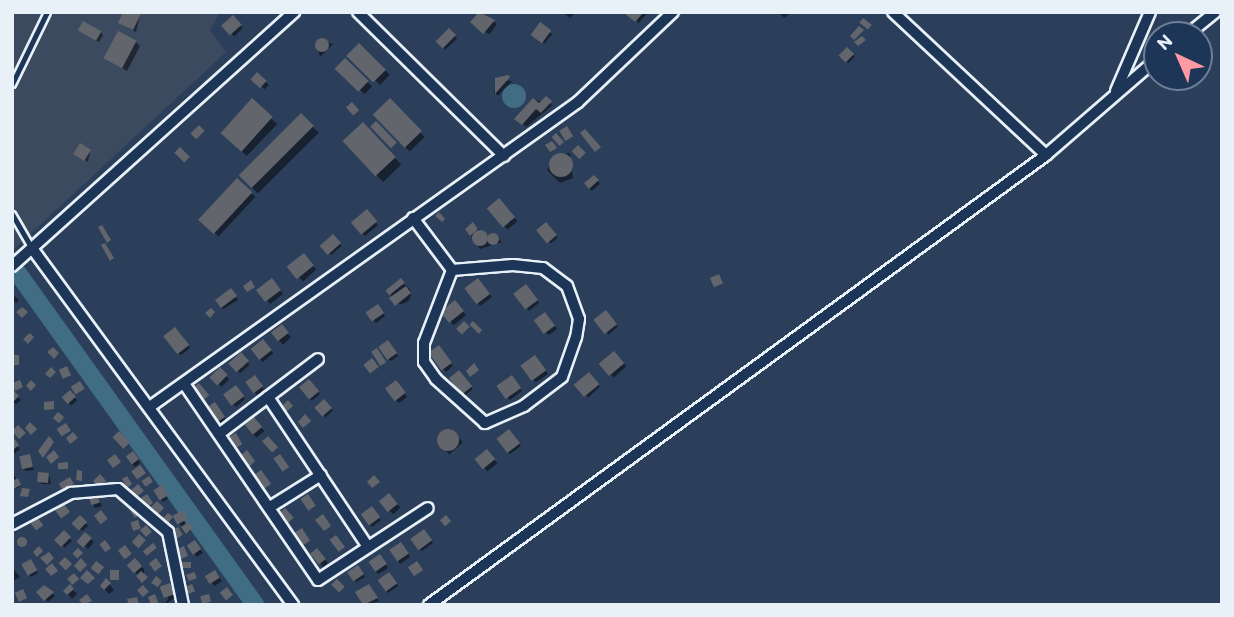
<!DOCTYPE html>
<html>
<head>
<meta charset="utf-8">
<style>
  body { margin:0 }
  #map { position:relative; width:1234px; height:617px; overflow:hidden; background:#2b3f5b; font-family:Itim,sans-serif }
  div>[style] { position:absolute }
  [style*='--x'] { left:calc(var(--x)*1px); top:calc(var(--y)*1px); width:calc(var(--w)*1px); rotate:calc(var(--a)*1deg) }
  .built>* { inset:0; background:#3c4a60 }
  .water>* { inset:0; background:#406c84 }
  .round { border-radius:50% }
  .shadow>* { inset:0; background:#0007; transform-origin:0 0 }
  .river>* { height:18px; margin:-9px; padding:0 9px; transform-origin:9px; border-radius:9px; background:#406c84 }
  .building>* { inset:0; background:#63656d; transform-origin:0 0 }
  .roads { filter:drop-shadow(2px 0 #e8f1f8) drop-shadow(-2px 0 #e8f1f8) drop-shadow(0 2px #e8f1f8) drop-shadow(0 -2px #e8f1f8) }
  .service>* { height:5px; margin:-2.5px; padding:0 2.5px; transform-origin:2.5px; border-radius:2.5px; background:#1d3557 }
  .minor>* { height:10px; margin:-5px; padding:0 5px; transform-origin:5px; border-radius:5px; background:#1d3557 }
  span { translate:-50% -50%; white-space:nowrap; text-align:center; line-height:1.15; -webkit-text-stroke:7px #1d3557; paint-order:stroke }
  .frame { position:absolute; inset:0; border:14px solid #e8f1f8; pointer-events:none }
  .north { position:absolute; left:1143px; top:21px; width:70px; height:70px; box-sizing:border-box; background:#1d3557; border:2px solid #6e8097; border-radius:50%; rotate:316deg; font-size:19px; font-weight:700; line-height:28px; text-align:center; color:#e8f1f8 }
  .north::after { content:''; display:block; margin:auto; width:24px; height:32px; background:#ff9aa2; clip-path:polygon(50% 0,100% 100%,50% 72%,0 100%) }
</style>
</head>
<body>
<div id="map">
  <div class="built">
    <i style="clip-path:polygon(12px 12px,220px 12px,210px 30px,226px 52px,12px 251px)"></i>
  </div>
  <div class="water">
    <i class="round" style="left:502px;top:84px;width:24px;height:24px"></i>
  </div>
  <div class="shadow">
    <i style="clip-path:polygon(141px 12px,136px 32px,123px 25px)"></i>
    <i style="left:481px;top:12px;width:20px;height:13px;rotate:37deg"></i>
    <i style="clip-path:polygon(563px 12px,575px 12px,570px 18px)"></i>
    <i style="clip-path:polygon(625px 12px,648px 12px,639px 23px)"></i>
    <i style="clip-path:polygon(779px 12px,792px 12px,784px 18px)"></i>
    <i style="left:233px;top:18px;width:14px;height:12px;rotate:45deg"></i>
    <i style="left:540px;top:24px;width:16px;height:12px;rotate:40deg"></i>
    <i style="left:449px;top:30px;width:12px;height:16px;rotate:48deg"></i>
    <i style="clip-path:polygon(80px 31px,100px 32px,103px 35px,99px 42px)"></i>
    <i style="clip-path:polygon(318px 40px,333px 44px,321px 56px,319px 55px)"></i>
    <i style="clip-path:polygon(136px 42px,140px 46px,127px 71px,106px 58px)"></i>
    <i style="left:359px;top:46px;width:42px;height:14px;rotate:43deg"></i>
    <i style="left:847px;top:49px;width:11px;height:9px;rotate:45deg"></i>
    <i style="left:345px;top:61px;width:37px;height:11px;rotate:43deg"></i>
    <i style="left:257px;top:74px;width:16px;height:6px;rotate:43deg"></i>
    <i style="clip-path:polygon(497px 80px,512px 81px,498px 96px,494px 92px)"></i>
    <i style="clip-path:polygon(533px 99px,553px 105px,526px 127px,517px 119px)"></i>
    <i style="left:252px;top:100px;width:35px;height:44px;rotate:44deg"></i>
    <i style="left:390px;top:101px;width:50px;height:21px;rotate:46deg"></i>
    <i style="left:301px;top:115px;width:25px;height:86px;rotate:45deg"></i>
    <i style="left:363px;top:125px;width:55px;height:25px;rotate:46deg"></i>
    <i style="clip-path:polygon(90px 151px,88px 162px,79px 156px)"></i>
    <i style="clip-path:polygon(570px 153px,573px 178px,560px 183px,547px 170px,556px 156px)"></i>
    <i style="left:594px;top:177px;width:9px;height:11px;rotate:49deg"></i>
    <i style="left:237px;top:180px;width:25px;height:54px;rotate:43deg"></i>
    <i style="left:499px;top:200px;width:28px;height:13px;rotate:49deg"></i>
    <i style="left:367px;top:212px;width:17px;height:17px;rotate:50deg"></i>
    <i style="left:546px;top:224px;width:18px;height:9px;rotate:49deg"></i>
    <i style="clip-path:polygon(473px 225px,488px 236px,493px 233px,502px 242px,480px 249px,467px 229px)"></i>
    <i style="left:333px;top:236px;width:13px;height:14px;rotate:48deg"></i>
    <i style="left:304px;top:256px;width:18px;height:18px;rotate:47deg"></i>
    <i style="clip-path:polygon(480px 282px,492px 297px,480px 306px,466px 289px)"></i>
    <i style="clip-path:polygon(274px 283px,283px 294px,270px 304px,259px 290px)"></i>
    <i class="round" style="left:391px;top:284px;width:20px;height:20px"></i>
    <i style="clip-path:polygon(529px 289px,539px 303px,529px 311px,516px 294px)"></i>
    <i style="clip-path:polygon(233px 292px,238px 300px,223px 309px,220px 306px)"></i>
    <i style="clip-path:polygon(12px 294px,19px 300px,16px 303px,12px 299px)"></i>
    <i style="left:455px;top:302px;width:17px;height:16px;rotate:50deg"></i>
    <i style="clip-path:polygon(380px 308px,385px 316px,376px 323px,373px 320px)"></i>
    <i style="left:606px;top:313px;width:18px;height:12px;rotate:49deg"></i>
    <i style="clip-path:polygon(547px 316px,557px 329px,549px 335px,546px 333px)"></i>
    <i style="left:281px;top:327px;width:14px;height:11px;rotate:45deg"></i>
    <i style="clip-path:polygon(178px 332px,190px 348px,181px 355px,178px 353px)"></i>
    <i style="left:263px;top:341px;width:16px;height:14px;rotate:50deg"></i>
    <i style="clip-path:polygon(391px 345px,398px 356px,391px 361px,388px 359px)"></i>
    <i style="clip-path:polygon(441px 350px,453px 366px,446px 372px,431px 354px)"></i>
    <i style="left:614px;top:353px;width:18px;height:17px;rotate:47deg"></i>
    <i style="left:241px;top:355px;width:13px;height:13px;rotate:48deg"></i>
    <i style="clip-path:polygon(538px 360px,548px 374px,536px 382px,533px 380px)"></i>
    <i style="left:220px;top:370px;width:13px;height:11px;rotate:45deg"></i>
    <i style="left:459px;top:373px;width:21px;height:10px;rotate:49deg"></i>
    <i style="left:589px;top:375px;width:16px;height:16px;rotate:47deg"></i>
    <i style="clip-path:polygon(258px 380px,264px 390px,257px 395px,247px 383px)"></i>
    <i style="clip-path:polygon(514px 380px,522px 391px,510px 400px,500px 386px)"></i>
    <i style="left:309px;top:381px;width:17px;height:11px;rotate:50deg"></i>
    <i style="clip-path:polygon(399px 385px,407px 397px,399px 403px,396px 400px)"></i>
    <i style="clip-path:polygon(238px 390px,245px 399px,236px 407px,226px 395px)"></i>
    <i style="clip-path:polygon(12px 391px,21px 400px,16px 404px,12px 401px)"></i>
    <i style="left:70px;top:392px;width:11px;height:8px;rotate:49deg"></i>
    <i style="left:324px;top:401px;width:13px;height:10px;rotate:48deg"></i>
    <i style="clip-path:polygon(217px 407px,226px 420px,220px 424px,217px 422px)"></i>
    <i style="left:254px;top:419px;width:16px;height:10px;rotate:50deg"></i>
    <i style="left:451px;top:429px;width:18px;height:18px;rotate:49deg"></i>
    <i style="clip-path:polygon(512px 434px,521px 446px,510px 454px,507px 452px)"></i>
    <i style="clip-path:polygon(12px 441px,20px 449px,14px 454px,12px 452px)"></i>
    <i style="left:487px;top:451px;width:16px;height:13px;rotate:50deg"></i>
    <i style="clip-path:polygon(29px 455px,34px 470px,26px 471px,23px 469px)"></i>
    <i style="clip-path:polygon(136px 455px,140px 463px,135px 467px,132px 464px)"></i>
    <i style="clip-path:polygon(12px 472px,21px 486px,15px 489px,12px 484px)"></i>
    <i style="clip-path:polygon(49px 474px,51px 484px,42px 484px,40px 481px)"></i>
    <i style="clip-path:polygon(164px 490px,169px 498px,163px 502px,160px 499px)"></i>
    <i style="clip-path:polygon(97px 495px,102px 506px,95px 508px,93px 505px)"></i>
    <i style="left:389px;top:496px;width:16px;height:10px;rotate:45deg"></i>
    <i style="clip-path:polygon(375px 511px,381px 520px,372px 527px,369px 524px)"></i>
    <i style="clip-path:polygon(185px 515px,192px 530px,188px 533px,179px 523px)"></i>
    <i style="left:80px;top:517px;width:12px;height:8px;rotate:48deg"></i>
    <i style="left:64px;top:533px;width:11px;height:10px;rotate:45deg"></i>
    <i style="clip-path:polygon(85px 534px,94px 542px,88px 549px,80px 541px)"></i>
    <i style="clip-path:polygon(427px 534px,433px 543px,422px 551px,419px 549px)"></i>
    <i style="clip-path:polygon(197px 545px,203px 553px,197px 557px,189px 546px)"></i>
    <i style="clip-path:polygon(404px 547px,410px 557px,400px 564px,391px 551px)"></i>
    <i style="left:317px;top:550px;width:17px;height:6px;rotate:50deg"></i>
    <i style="clip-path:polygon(382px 559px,388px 568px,378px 574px,370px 563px)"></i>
    <i style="clip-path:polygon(135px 560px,144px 569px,144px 582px,129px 565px)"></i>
    <i style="clip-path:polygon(33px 564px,38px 573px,31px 577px,24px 565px)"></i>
    <i style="clip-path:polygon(12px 568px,20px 577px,13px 581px,12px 581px)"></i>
    <i style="clip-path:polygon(361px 570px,365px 577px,356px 582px,353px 580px)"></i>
    <i style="clip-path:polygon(218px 575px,222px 581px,214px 586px,208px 576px)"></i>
    <i style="clip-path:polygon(392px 577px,398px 586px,388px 593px,379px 580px)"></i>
    <i style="clip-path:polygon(106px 580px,114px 590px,109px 594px,102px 586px)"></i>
    <i style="clip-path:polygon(169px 585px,176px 597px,164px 605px,168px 599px)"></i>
    <i style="clip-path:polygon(70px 587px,77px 594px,72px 599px,65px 591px)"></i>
    <i style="clip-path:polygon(371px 588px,379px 601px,365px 605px,357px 593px)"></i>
    <i style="clip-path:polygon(40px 594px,53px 594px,55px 596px,48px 602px)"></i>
  </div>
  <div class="river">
    <i style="--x:17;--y:272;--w:409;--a:54.4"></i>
  </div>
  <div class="building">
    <i style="clip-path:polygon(123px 12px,142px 12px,133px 30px,118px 23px)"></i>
    <i style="clip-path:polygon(479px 12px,495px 20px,483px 34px,470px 22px)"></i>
    <i style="clip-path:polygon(623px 12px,644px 12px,635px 22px)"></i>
    <i style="left:233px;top:15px;width:13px;height:16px;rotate:48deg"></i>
    <i style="left:863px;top:18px;width:11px;height:6px;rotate:38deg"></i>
    <i style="left:83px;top:21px;width:21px;height:11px;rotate:29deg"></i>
    <i style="left:540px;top:22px;width:14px;height:16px;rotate:36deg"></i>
    <i style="clip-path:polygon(859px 26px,864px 30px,854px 40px,850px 36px)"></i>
    <i style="left:449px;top:28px;width:10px;height:19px;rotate:45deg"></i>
    <i style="left:118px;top:31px;width:21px;height:31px;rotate:28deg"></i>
    <i style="clip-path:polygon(862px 36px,866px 40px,858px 46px,854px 42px)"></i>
    <i class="round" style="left:315px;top:38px;width:14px;height:14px"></i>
    <i style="left:359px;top:43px;width:38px;height:18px;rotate:45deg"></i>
    <i style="left:847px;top:47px;width:10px;height:12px;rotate:45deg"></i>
    <i style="left:345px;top:58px;width:33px;height:15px;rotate:44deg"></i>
    <i style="left:257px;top:72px;width:13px;height:10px;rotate:42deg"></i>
    <i style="clip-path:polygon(508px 75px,510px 77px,495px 94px,495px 78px)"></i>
    <i style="clip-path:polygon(546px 96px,552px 101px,541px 113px,536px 109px,522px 125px,514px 119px,533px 98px,539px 103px)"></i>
    <i style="left:252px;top:98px;width:28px;height:47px;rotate:42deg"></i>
    <i style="left:390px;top:98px;width:46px;height:24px;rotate:46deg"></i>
    <i style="left:352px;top:102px;width:11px;height:8px;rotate:49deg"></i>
    <i style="left:301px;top:113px;width:18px;height:88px;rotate:45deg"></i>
    <i style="left:376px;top:121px;width:30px;height:8px;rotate:46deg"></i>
    <i style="left:363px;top:122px;width:48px;height:28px;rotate:47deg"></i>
    <i style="left:199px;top:125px;width:8px;height:12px;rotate:45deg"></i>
    <i style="left:567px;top:126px;width:12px;height:9px;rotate:59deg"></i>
    <i style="clip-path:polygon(585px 129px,601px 147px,595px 152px,580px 133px)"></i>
    <i style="left:556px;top:133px;width:12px;height:6px;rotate:48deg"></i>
    <i style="clip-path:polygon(552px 141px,557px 148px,550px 152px,545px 145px)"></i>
    <i style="left:80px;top:143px;width:13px;height:13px;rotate:32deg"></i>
    <i style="left:578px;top:145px;width:11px;height:9px;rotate:45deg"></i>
    <i style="left:180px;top:147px;width:14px;height:8px;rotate:45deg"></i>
    <i class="round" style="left:549px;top:153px;width:24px;height:24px"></i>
    <i style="clip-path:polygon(594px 175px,599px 180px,589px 189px,584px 183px)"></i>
    <i style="left:237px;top:178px;width:21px;height:57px;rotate:43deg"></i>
    <i style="left:499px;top:198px;width:25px;height:16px;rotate:50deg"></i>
    <i style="left:367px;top:209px;width:16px;height:21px;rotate:50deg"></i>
    <i style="clip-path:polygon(439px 212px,445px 219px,442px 222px,435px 216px)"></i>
    <i style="clip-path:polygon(473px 222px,478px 229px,470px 236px,465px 229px)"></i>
    <i style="left:546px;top:222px;width:17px;height:13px;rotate:50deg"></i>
    <i style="clip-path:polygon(102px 225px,111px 240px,107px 243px,98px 227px)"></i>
    <i class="round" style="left:472px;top:230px;width:16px;height:16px"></i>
    <i class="round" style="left:487px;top:233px;width:12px;height:12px"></i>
    <i style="left:333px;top:234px;width:12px;height:18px;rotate:48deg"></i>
    <i style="clip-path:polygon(105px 243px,114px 258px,110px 261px,101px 245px)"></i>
    <i style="left:304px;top:253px;width:16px;height:22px;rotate:52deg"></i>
    <i style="left:719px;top:274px;width:10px;height:10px;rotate:66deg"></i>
    <i style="left:272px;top:278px;width:15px;height:20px;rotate:53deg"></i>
    <i style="left:401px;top:278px;width:6px;height:20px;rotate:51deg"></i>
    <i style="left:478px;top:278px;width:20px;height:17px;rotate:53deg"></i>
    <i style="clip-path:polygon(251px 280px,255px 287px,247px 292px,243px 286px)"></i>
    <i style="left:526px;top:284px;width:20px;height:16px;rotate:53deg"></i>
    <i style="clip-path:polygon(406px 286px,411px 293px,395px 306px,389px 298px)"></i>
    <i style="left:231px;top:288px;width:10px;height:20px;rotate:53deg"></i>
    <i style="left:455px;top:300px;width:14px;height:19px;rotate:51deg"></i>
    <i style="left:378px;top:304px;width:11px;height:15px;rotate:56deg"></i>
    <i style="clip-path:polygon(22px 307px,28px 312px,22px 318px,16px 312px)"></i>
    <i style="clip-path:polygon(211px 308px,215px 312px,210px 318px,205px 313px)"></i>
    <i style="left:606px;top:310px;width:18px;height:16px;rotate:52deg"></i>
    <i style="left:545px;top:312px;width:17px;height:14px;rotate:54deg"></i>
    <i style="left:464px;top:321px;width:8px;height:11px;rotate:45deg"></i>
    <i style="left:473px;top:321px;width:13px;height:5px;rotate:45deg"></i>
    <i style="left:282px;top:324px;width:11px;height:14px;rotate:52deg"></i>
    <i style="left:175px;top:327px;width:23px;height:15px;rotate:52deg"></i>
    <i style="clip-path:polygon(30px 333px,34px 337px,28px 344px,23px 339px)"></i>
    <i style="left:263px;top:339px;width:14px;height:16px;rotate:51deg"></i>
    <i style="left:388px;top:340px;width:16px;height:12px;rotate:55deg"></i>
    <i style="left:439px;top:345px;width:22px;height:13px;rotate:54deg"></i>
    <i style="clip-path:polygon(53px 347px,59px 353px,54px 359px,47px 352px)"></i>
    <i style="left:377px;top:348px;width:17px;height:7px;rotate:57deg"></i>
    <i style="left:614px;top:351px;width:16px;height:20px;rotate:50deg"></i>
    <i style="left:241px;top:352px;width:12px;height:17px;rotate:48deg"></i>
    <i style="left:12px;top:355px;width:7px;height:10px"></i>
    <i style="left:535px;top:355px;width:19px;height:18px;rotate:54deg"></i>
    <i style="left:372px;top:358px;width:11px;height:11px;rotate:52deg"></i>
    <i style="clip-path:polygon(474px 363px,479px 370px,470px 377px,466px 371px)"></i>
    <i style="left:67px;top:366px;width:10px;height:9px;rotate:66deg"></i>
    <i style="clip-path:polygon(51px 367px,56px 372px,50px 378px,45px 374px)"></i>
    <i style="left:220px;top:367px;width:11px;height:15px;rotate:45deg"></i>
    <i style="left:459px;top:370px;width:21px;height:13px;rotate:51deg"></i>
    <i style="left:589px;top:372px;width:16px;height:20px;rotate:50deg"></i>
    <i style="left:255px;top:375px;width:14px;height:12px;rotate:54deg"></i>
    <i style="left:512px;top:375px;width:16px;height:19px;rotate:55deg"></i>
    <i style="left:309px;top:379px;width:16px;height:13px;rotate:50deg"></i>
    <i style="clip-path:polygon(20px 380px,23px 387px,15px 391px,12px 383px)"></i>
    <i style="clip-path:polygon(31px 380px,36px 385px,31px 391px,26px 386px)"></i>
    <i style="left:396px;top:380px;width:16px;height:14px;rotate:52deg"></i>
    <i style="left:80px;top:381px;width:9px;height:11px;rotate:58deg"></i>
    <i style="left:199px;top:383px;width:16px;height:9px;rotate:50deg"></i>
    <i style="left:236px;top:385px;width:14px;height:16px;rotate:54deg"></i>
    <i style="clip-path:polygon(12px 389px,19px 396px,12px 403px)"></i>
    <i style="left:70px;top:390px;width:9px;height:11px;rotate:49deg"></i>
    <i style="left:324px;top:399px;width:12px;height:13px;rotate:48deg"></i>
    <i style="clip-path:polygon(288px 400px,293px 406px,286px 412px,281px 407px)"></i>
    <i style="clip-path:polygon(54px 401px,54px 409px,44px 410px,44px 402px)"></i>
    <i style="left:215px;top:402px;width:18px;height:11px;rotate:56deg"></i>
    <i style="left:58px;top:412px;width:8px;height:8px;rotate:40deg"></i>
    <i style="clip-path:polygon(305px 414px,311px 421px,303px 428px,298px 422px)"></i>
    <i style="left:254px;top:417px;width:13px;height:12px;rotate:51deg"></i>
    <i style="clip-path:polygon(30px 422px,37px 429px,31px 435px,25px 428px)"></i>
    <i style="left:66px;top:423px;width:9px;height:11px;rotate:58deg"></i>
    <i style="left:18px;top:425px;width:11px;height:9px;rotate:45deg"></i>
    <i style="left:509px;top:429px;width:18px;height:16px;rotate:52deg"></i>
    <i class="round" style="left:437px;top:429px;width:22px;height:22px"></i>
    <i style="left:119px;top:431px;width:16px;height:9px;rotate:47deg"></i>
    <i style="clip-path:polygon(73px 432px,78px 438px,70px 444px,66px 438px)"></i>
    <i style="left:236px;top:433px;width:13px;height:9px;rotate:61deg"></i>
    <i style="clip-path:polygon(12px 436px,19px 445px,12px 451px)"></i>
    <i style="clip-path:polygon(49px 436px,54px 442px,43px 458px,38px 451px)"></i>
    <i style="left:268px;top:436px;width:15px;height:8px;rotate:48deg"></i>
    <i style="left:487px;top:449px;width:13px;height:16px;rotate:51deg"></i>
    <i style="clip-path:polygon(54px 450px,59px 457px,51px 464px,46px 457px)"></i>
    <i style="clip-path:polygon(247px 450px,255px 461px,249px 467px,240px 456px)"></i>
    <i style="left:133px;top:451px;width:10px;height:9px;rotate:53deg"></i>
    <i style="left:30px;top:454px;width:13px;height:11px;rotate:77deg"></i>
    <i style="left:115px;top:454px;width:10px;height:10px;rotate:53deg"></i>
    <i style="left:280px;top:454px;width:16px;height:8px;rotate:55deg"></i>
    <i style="clip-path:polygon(68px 462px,68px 469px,58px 469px,58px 463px)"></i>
    <i style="left:140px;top:465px;width:10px;height:11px;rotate:53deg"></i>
    <i style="clip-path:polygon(77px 470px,82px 471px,82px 481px,76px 480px)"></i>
    <i style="left:261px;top:470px;width:17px;height:9px;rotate:54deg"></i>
    <i style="left:38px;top:472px;width:11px;height:10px;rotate:5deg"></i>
    <i style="clip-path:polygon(100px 474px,106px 481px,100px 488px,93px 481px)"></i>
    <i style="clip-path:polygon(374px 475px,380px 482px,372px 488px,367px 482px)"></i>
    <i style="clip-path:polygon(127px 476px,132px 484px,127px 488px,122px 479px)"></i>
    <i style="left:149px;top:476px;width:7px;height:9px;rotate:56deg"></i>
    <i style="left:70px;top:477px;width:8px;height:13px;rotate:60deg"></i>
    <i style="clip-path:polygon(18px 478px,21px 485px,13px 489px,12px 481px)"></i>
    <i style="left:138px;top:484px;width:9px;height:10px;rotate:49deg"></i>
    <i style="left:162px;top:485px;width:12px;height:10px;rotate:59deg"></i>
    <i style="clip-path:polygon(22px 488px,30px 489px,28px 497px,20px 496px)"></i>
    <i style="left:97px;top:493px;width:10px;height:9px;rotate:73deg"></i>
    <i style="left:389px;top:493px;width:14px;height:13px;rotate:51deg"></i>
    <i style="left:147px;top:494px;width:11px;height:9px;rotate:56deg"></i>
    <i style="left:308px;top:494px;width:14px;height:9px;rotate:56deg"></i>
    <i style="left:157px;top:501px;width:10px;height:8px;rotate:45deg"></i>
    <i style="left:137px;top:503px;width:11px;height:10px;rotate:56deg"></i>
    <i style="left:64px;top:504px;width:10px;height:11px;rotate:53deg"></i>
    <i style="left:372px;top:506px;width:14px;height:14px;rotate:54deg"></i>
    <i style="left:285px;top:508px;width:13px;height:8px;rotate:48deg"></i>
    <i style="left:101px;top:510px;width:11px;height:9px;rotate:52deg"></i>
    <i style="left:183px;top:510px;width:10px;height:12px;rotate:61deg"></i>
    <i style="clip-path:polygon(168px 513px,173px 517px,167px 524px,162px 519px)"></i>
    <i style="clip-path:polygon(323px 514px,331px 526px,324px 531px,315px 520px)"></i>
    <i style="left:80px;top:515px;width:10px;height:12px;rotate:45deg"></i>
    <i style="left:446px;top:515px;width:8px;height:8px;rotate:50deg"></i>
    <i style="left:38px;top:518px;width:9px;height:9px;rotate:54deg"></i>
    <i style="left:138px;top:520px;width:9px;height:8px;rotate:72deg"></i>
    <i style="clip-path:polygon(188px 522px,193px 528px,186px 534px,181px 527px)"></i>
    <i style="left:146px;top:525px;width:9px;height:8px;rotate:49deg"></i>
    <i style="left:178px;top:527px;width:9px;height:10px;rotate:58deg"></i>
    <i style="left:302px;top:528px;width:15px;height:9px;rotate:58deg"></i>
    <i style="left:424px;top:529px;width:14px;height:17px;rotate:54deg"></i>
    <i style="left:64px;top:530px;width:10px;height:14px;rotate:45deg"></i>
    <i style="left:85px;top:532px;width:9px;height:13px;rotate:41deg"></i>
    <i style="left:139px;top:534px;width:9px;height:11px;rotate:41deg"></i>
    <i style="left:336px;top:535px;width:15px;height:8px;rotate:53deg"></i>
    <i class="round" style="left:17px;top:537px;width:10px;height:10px"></i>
    <i style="left:105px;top:540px;width:10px;height:7px;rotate:53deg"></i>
    <i style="left:195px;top:540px;width:11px;height:10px;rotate:56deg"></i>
    <i style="left:401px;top:542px;width:14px;height:14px;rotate:56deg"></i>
    <i style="left:153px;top:543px;width:6px;height:13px;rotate:51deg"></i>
    <i style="left:125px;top:545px;width:11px;height:9px;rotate:52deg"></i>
    <i style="clip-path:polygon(39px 546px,43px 551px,37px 557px,33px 552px)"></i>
    <i style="clip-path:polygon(184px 546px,188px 556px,181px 559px,176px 550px)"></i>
    <i style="left:78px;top:548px;width:7px;height:8px;rotate:45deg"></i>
    <i style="left:317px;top:548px;width:14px;height:9px;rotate:51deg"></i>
    <i style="clip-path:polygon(49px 552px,54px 558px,47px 565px,40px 558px)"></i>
    <i style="left:380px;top:554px;width:12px;height:14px;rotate:55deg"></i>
    <i style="left:65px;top:557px;width:10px;height:9px;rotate:45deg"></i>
    <i style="clip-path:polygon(81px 558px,87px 565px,80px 572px,74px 566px)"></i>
    <i style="left:135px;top:558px;width:11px;height:11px;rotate:49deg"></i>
    <i style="left:156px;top:558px;width:10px;height:9px;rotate:53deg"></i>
    <i style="left:31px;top:559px;width:13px;height:11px;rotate:61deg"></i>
    <i style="left:96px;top:561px;width:10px;height:9px;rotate:37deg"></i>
    <i style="left:417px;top:561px;width:11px;height:11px;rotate:56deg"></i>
    <i style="left:180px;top:562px;width:11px;height:6px"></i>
    <i style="clip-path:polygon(52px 563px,58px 571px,51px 576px,45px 569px)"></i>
    <i style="left:358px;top:565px;width:11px;height:13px;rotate:56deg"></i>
    <i style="clip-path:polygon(87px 570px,95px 578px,88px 584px,80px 578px)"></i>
    <i style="left:110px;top:570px;width:9px;height:10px"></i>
    <i style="left:215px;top:570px;width:9px;height:12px;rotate:58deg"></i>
    <i style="clip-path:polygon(141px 571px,148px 577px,142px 583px,136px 576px)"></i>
    <i style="clip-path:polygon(194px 572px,197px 578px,189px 581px,186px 575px)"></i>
    <i style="left:389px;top:572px;width:14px;height:14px;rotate:54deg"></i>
    <i style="left:74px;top:573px;width:8px;height:9px;rotate:50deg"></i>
    <i style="clip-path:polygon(156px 576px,162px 581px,158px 587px,151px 583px)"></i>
    <i style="clip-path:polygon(106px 578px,111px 583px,104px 590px,100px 586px)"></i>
    <i style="left:337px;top:579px;width:11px;height:8px;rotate:45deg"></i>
    <i style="left:170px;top:583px;width:12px;height:11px;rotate:70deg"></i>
    <i style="clip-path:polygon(70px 584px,74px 589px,67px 595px,63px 591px)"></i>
    <i style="left:192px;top:584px;width:8px;height:8px;rotate:67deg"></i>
    <i style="clip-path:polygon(369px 584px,378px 598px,363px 605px,355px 592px)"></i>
    <i style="clip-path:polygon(44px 585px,54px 592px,44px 601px,36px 592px)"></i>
    <i style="left:143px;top:585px;width:9px;height:8px;rotate:49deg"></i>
    <i style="left:227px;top:587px;width:10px;height:9px;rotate:53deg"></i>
    <i style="left:23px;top:589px;width:10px;height:9px;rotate:66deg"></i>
    <i style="clip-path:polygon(87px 594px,92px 601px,83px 605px,79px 600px)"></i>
    <i style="clip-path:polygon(155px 594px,159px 605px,151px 605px,148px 597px)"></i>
    <i style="left:209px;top:594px;width:8px;height:9px;rotate:76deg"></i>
    <i style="clip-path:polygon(137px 597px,139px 605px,129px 605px,127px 599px)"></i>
  </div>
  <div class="roads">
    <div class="service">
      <i style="--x:12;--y:84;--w:80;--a:-64.1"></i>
      <i style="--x:12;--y:214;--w:39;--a:60"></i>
    </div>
    <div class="minor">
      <i style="--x:358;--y:12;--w:205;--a:44.6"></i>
      <i style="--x:893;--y:12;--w:209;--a:43.1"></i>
      <i style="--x:1187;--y:35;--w:36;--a:-39"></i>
      <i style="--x:1116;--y:91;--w:86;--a:-66.7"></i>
      <i style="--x:413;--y:218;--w:65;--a:53.1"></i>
      <i style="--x:34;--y:251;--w:439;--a:53.8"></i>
      <i style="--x:513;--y:265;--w:30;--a:6"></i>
      <i style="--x:543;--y:268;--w:30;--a:37"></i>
      <i style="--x:567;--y:286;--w:35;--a:70"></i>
      <i style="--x:579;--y:319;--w:18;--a:99"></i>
      <i style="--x:576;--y:337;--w:42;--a:109.3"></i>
      <i style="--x:562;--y:377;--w:48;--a:142.7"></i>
      <i style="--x:524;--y:406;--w:43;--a:156.4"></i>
      <i style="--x:485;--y:423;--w:66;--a:-138.1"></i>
      <i style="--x:436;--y:379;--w:21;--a:-125"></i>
      <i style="--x:424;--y:362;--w:19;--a:-90"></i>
      <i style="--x:424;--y:343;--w:78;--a:-69"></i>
      <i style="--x:452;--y:270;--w:61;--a:-4.7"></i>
      <i style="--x:12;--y:266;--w:380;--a:-42"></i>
      <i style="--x:185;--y:385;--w:236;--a:55.7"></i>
      <i style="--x:318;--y:580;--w:131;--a:-33.2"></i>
      <i style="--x:268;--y:397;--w:180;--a:56.3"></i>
      <i style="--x:151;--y:406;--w:524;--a:-35.45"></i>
      <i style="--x:578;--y:102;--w:131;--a:-43.5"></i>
      <i style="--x:219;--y:434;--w:124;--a:-37.1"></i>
      <i style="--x:270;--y:507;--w:60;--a:-32.1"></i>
      <i style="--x:12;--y:524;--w:67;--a:-27.7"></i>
      <i style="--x:71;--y:493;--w:47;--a:-4.9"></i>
      <i style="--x:118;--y:489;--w:66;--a:40.7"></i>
      <i style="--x:168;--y:532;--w:75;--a:78.4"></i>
      <i style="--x:429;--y:605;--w:764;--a:-36.1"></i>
      <i style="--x:1046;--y:155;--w:147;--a:-40.9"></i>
    </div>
  </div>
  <div class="frame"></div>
  <div class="north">N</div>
</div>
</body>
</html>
